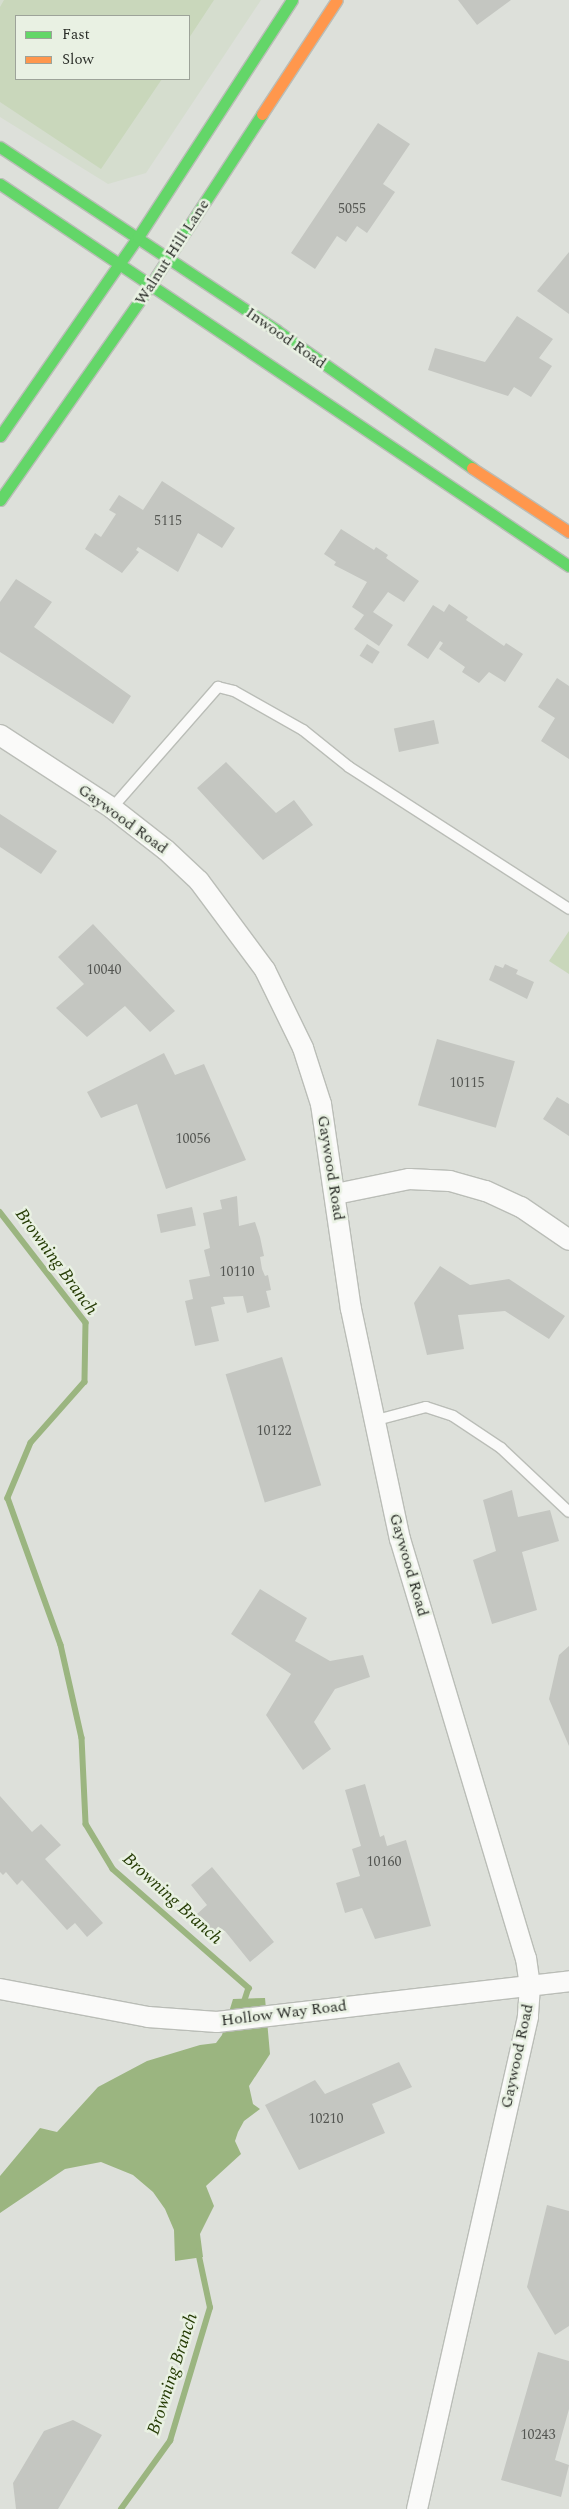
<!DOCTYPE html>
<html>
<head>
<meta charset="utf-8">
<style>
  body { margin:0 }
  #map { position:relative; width:569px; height:2509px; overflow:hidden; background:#dde0da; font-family:Spectral,serif }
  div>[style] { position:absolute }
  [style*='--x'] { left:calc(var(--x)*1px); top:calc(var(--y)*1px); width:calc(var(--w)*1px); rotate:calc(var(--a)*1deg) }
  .built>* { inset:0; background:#d5ddce }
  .green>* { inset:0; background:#c9d7bb }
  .water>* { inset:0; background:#9bb580 }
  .stream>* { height:5.5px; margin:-2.75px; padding:0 2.75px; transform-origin:2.75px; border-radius:2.75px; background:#9bb580 }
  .building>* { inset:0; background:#c4c6c1; transform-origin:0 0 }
  .roads { filter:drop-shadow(1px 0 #babdb7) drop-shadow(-1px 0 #babdb7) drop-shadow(0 1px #babdb7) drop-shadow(0 -1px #babdb7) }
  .lane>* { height:10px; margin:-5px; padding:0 5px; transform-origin:5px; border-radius:5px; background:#fafaf9 }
  .street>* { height:20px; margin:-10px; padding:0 10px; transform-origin:10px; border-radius:10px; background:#fafaf9 }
  .fast>* { height:11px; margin:-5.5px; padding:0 5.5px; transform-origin:5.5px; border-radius:5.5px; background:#63d668 }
  .slow>* { height:11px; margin:-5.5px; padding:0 5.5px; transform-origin:5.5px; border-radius:5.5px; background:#ff974d }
  span { translate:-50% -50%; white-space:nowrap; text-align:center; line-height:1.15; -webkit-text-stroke:5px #e9f1e3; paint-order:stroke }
  .number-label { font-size:14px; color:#545652 }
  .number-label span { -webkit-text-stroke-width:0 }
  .street-label { font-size:16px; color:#2b2e29 }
  .water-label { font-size:18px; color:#263c05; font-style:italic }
  .legend { position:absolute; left:15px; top:15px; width:175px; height:65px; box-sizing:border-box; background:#e9f1e3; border:1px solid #9da399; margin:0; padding:6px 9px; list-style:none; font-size:15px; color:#2b2e29 }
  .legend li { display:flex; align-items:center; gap:10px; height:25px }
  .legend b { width:25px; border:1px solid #9da399 }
</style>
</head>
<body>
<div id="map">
  <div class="built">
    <i style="clip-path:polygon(evenodd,0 0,261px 0,146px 173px,108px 184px,0 117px,0 0,16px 16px,189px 16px,189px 79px,16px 79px,16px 16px)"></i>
  </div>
  <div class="green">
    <i style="clip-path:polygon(4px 0,214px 0,189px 38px,189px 16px,16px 16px,16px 79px,162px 79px,101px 169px,0 102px,0 7px)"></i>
    <i style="clip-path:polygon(569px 931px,569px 974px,549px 961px)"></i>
  </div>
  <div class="water">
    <i style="clip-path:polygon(265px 1998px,270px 2054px,249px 2086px,253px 2104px,260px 2109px,244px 2121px,238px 2132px,235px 2141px,241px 2154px,206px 2186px,214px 2206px,200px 2234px,203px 2257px,175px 2261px,174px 2230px,165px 2209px,153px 2192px,133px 2175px,101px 2162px,65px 2169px,0 2213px,0 2176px,40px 2128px,57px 2132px,98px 2087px,147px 2061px,200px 2045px,216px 2043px,222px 2035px,233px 1999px)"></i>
  </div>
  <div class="stream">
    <i style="--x:0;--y:1212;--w:140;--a:52.2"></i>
    <i style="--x:86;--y:1323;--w:59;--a:91"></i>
    <i style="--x:85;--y:1382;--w:81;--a:131.5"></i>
    <i style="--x:31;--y:1443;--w:60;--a:112.7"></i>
    <i style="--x:8;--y:1498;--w:156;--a:70.2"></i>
    <i style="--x:61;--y:1645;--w:95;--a:77.3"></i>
    <i style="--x:82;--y:1738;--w:86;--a:87.3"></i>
    <i style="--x:86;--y:1824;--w:52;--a:59"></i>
    <i style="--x:113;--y:1869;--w:181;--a:41.2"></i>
    <i style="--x:249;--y:1988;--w:19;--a:108"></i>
    <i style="--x:121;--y:2509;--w:84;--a:-54.2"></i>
    <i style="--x:170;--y:2441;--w:139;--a:-73.3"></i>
    <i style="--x:210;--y:2308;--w:57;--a:-102.1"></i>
  </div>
  <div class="building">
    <i style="clip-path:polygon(458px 0,511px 0,477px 25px)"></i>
    <i style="clip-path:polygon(378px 123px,410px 144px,383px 184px,395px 192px,367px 233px,357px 226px,346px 242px,337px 236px,315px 269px,291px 253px)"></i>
    <i style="clip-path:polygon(569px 252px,569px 314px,537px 291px)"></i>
    <i style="clip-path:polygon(517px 316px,553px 339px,539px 358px,552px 366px,531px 397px,514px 387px,508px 396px,428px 370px,435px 348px,485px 362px)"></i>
    <i style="clip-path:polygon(162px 481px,235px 528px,222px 548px,198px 533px,178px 572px,138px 547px,136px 550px,139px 552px,122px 573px,85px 549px,95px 533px,101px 537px,116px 514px,109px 510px,119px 495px,143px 510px)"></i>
    <i style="clip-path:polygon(341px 529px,374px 550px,376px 547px,388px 555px,386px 558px,419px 581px,404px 602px,388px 592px,373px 612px,393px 625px,379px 646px,354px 629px,364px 615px,352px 607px,367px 582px,334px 565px,336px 562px,324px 554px)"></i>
    <i style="clip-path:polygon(16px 579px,52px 602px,34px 627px,131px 696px,113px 724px,0 652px,0 602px)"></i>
    <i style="clip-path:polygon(449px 604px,468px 617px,466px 620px,504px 646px,506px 643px,523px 654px,505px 682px,489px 672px,479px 683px,462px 672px,465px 667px,439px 649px,443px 643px,440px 641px,428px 659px,407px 645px,433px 605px,444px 612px)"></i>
    <i style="left:367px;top:644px;width:15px;height:14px;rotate:32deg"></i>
    <i style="clip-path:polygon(557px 678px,569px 686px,569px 759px,541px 741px,555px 718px,538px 707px)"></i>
    <i style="left:434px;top:720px;width:24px;height:41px;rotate:78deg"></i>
    <i style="clip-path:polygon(226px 762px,276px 813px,294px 800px,313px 825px,263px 860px,197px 788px)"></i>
    <i style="clip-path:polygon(0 814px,57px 851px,41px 874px,0 847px)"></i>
    <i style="clip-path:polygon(93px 924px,175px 1011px,150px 1032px,125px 1006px,87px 1037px,56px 1008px,84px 984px,58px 957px)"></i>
    <i style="clip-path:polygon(505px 964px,518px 970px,516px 974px,534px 982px,527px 999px,489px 980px,495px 965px,503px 968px)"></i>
    <i style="left:437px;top:1039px;width:81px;height:69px;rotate:16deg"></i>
    <i style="clip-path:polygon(164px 1053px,175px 1075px,204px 1064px,246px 1160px,166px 1189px,137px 1104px,101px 1118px,87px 1092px)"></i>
    <i style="clip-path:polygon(557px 1097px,569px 1104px,569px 1136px,543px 1119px)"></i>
    <i style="clip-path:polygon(237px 1196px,239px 1226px,255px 1222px,260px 1237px,264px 1256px,260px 1257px,262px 1269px,265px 1276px,268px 1275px,271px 1290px,266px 1291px,270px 1307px,247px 1313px,243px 1296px,223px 1297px,225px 1304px,211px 1307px,219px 1341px,195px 1346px,185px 1301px,193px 1299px,189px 1280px,210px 1276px,204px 1250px,210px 1248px,203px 1213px,222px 1209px,220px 1200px)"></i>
    <i style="left:192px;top:1207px;width:19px;height:36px;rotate:78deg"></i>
    <i style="clip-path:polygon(440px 1266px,470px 1285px,509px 1279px,565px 1316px,549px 1339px,505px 1311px,458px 1315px,464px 1349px,427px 1355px,414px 1303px)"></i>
    <i style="left:282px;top:1357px;width:134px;height:59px;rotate:73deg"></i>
    <i style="clip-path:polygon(512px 1490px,518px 1517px,550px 1510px,559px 1541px,522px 1552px,537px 1610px,492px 1624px,473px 1560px,496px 1551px,483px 1500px)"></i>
    <i style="clip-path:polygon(260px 1589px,307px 1618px,295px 1641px,330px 1661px,363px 1655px,370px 1677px,335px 1689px,314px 1722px,331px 1749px,303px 1770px,266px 1715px,291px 1674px,231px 1634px)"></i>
    <i style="clip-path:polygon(569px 1646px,569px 1746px,549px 1699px,559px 1655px)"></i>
    <i style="clip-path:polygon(365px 1784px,380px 1837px,384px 1835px,387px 1846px,406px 1840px,431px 1926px,375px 1939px,362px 1908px,345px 1913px,336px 1883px,360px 1876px,352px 1849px,361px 1846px,345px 1790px)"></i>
    <i style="clip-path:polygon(0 1796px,32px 1832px,41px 1824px,61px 1845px,45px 1859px,103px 1923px,87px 1937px,75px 1923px,67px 1930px,22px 1880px,17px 1885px,6px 1872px,3px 1875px,0 1872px)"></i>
    <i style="clip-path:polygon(212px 1867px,274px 1942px,250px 1962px,225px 1931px,216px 1938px,197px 1914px,207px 1905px,191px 1885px)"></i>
    <i style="clip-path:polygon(399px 2062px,412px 2087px,372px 2104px,385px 2133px,299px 2170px,265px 2105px,315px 2080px,325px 2094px)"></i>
    <i style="clip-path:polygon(547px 2205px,569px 2211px,569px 2326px,555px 2335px,527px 2287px)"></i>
    <i style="clip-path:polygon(538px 2352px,569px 2361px,569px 2409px,555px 2460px,569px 2465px,561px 2497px,501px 2480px)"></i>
    <i style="clip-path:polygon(73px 2420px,102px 2435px,58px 2509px,16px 2509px,13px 2483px,44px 2431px)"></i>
  </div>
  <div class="roads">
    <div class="lane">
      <i style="--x:112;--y:808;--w:161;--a:-48.8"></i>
      <i style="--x:218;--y:687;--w:16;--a:14"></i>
      <i style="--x:234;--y:691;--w:79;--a:29.5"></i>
      <i style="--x:303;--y:730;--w:59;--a:38.8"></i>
      <i style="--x:349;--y:767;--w:262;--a:32.8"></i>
      <i style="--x:373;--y:1421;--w:55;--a:-14.8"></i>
      <i style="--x:426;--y:1407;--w:28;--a:18"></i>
      <i style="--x:453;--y:1416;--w:58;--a:33.7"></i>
      <i style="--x:501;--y:1448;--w:93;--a:43.3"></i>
    </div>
    <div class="street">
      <i style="--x:0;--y:735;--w:134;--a:33.1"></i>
      <i style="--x:112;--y:808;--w:68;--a:37.9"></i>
      <i style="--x:166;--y:850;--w:45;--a:43.2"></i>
      <i style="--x:199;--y:881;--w:111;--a:53.4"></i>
      <i style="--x:265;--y:970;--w:87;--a:64"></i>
      <i style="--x:303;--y:1048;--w:59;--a:72.2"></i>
      <i style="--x:321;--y:1104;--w:207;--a:81.7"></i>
      <i style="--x:351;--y:1309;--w:235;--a:78"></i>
      <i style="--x:400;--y:1539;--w:438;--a:73.3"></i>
      <i style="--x:526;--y:1958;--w:28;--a:82"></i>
      <i style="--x:530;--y:1986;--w:31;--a:94"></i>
      <i style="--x:528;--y:2017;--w:504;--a:102.71"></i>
      <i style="--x:336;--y:1194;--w:75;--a:-11.6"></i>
      <i style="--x:409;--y:1179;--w:41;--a:2.8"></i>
      <i style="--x:450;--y:1181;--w:37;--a:16"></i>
      <i style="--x:486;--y:1191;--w:38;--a:25"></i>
      <i style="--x:521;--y:1207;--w:58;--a:34.5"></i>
      <i style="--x:0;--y:1989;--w:151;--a:10.7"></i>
      <i style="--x:148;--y:2017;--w:69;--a:4.1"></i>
      <i style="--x:217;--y:2022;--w:354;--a:-6.6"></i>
    </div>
    <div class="fast">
      <i style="--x:0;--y:147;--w:331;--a:33.5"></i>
      <i style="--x:276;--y:330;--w:240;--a:35.1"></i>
      <i style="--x:0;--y:184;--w:685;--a:33.88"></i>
      <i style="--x:0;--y:436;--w:242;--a:-55.3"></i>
      <i style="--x:138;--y:237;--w:283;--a:-57"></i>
      <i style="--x:0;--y:500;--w:261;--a:-55"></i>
      <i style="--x:150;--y:286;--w:205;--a:-56.9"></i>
    </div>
    <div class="slow">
      <i style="--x:262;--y:114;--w:136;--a:-56.7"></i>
      <i style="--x:472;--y:468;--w:116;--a:33.4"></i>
    </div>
  </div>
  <div class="number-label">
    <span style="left:352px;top:209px">5055</span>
    <span style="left:168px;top:521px">5115</span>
    <span style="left:104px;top:970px">10040</span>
    <span style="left:467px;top:1083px">10115</span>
    <span style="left:193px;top:1139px">10056</span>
    <span style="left:237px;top:1272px">10110</span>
    <span style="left:274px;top:1431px">10122</span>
    <span style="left:384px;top:1862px">10160</span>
    <span style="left:326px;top:2119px">10210</span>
    <span style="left:538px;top:2435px">10243</span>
  </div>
  <div class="street-label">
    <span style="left:172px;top:252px;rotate:-57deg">Walnut Hill Lane</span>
    <span style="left:286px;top:338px;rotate:35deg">Inwood Road</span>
    <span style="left:123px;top:819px;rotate:36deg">Gaywood Road</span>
    <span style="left:331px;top:1168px;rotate:81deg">Gaywood Road</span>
    <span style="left:409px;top:1565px;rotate:74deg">Gaywood Road</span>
    <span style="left:284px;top:2013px;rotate:-7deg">Hollow Way Road</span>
    <span style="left:517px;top:2056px;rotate:-78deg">Gaywood Road</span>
  </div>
  <div class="water-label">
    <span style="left:56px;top:1262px;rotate:54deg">Browning Branch</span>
    <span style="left:172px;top:1899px;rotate:42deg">Browning Branch</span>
    <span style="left:173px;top:2374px;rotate:-72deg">Browning Branch</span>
  </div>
  <ul class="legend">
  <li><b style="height:6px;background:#63d668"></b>Fast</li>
  <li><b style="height:6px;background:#ff974d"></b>Slow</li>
  </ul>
</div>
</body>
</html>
